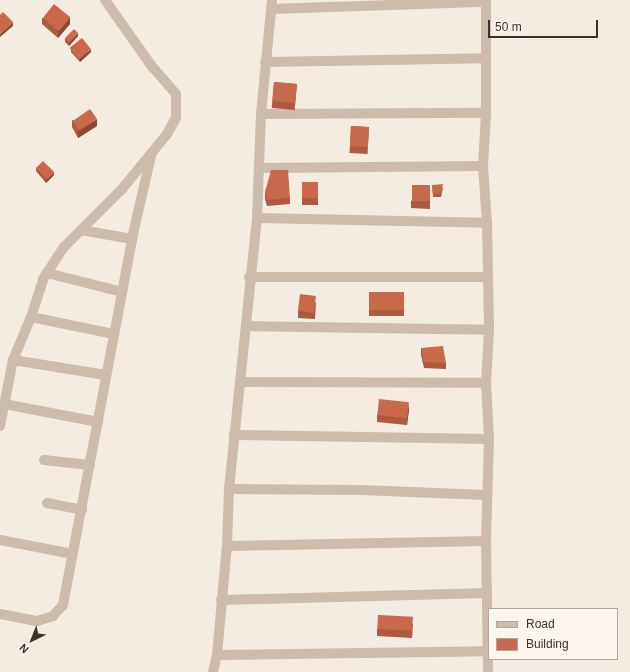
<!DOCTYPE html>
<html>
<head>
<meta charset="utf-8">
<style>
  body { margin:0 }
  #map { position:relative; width:630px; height:672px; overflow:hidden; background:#f4ebe1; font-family:Helvetica,sans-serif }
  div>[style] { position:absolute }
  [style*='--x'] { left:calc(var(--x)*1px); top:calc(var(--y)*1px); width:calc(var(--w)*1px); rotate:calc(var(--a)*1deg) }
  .minor>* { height:10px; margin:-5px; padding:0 5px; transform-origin:5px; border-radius:5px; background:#cdbbac }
  .wall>* { inset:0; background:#ac5a40; transform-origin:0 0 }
  .shaded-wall>* { inset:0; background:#8c4a34 }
  .building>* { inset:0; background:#c8694b; transform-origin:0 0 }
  span { translate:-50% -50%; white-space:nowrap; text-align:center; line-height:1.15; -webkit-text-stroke:3px #fbf5ee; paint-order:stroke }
  .legend { position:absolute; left:488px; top:608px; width:130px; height:52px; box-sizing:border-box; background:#fbf5ee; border:1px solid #aea6a0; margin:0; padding:5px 7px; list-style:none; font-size:12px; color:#3b302b }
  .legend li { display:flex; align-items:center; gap:8px; height:20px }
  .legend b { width:20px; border:1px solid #aea6a0 }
  .north { position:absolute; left:12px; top:620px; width:40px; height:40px; -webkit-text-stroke:3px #fbf5ee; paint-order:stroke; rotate:223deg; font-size:11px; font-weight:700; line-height:16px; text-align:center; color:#3b302b }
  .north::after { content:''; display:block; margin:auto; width:14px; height:18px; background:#3b302b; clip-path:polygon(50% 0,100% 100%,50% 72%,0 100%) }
  .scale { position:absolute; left:488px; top:20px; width:110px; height:18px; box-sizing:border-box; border:2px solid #3b302b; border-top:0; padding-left:5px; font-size:12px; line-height:14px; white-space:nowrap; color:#3b302b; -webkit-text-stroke:3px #fbf5ee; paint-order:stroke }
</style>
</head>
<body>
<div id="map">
  <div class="minor">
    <i style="--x:486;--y:0;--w:113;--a:90"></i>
    <i style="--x:486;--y:113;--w:53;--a:93.2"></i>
    <i style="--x:483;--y:166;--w:57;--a:86"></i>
    <i style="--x:487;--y:223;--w:107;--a:88.9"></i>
    <i style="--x:489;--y:330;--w:53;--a:93.2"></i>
    <i style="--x:486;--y:383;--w:56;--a:86.9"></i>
    <i style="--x:489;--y:439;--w:102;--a:91.7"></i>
    <i style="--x:486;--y:541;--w:131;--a:89.1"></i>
    <i style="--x:271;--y:9;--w:215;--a:-1.9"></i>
    <i style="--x:265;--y:62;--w:221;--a:-1"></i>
    <i style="--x:261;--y:114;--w:225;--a:-0.3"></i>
    <i style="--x:260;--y:168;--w:223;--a:-0.5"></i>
    <i style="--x:257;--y:218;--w:230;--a:1.2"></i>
    <i style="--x:81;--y:230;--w:52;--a:10"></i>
    <i style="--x:47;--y:273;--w:77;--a:14.2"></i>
    <i style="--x:249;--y:277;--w:239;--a:0"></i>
    <i style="--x:31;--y:317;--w:85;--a:11.6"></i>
    <i style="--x:246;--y:326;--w:243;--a:0.9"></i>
    <i style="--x:13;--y:360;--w:94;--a:9.2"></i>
    <i style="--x:240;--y:382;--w:246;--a:0.2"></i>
    <i style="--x:4;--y:404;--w:96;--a:10.8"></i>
    <i style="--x:0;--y:426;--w:67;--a:-78.9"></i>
    <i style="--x:13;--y:360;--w:47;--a:-67.3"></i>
    <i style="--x:31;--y:317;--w:40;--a:-72"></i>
    <i style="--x:43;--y:279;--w:38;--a:-57"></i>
    <i style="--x:64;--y:247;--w:82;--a:-45"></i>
    <i style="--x:122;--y:189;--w:71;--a:-50.7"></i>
    <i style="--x:167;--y:134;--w:18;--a:-61"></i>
    <i style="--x:176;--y:118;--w:24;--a:-90"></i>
    <i style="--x:176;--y:94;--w:35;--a:-131"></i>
    <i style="--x:153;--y:68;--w:83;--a:-125.2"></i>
    <i style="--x:234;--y:435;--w:255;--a:0.9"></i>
    <i style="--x:44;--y:460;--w:46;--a:6.2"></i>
    <i style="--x:229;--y:489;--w:132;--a:0.4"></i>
    <i style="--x:361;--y:490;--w:125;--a:2.3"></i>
    <i style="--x:47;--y:503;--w:36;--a:11"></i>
    <i style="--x:0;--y:540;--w:74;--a:10.9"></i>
    <i style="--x:227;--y:546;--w:259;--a:-1.1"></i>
    <i style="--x:221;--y:600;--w:266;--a:-1.5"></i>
    <i style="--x:0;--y:614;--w:38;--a:11"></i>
    <i style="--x:37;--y:621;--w:17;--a:-17"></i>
    <i style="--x:53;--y:616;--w:15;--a:-48"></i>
    <i style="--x:63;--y:605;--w:378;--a:-79.3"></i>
    <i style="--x:133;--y:234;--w:84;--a:-77"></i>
    <i style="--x:217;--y:655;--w:271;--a:-0.8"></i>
    <i style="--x:213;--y:672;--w:17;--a:-77"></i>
    <i style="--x:217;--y:655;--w:109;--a:-84.8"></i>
    <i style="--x:227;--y:546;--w:57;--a:-88"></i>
    <i style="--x:229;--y:489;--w:272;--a:-84.1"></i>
    <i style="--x:257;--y:218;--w:104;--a:-87.8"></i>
    <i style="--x:261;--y:114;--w:115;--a:-84.5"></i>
  </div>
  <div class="wall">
    <i style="clip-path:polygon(42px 18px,70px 24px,58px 38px,42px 24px)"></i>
    <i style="clip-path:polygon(78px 36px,69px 46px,65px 42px,65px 39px)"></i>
    <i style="clip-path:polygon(71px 49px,91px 52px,80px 62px,71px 52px)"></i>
    <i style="left:274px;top:82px;width:23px;height:26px;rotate:5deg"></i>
    <i style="clip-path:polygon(72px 120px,97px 126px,78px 138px,72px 127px)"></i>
    <i style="left:351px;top:126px;width:18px;height:27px;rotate:3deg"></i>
    <i style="clip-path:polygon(36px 168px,54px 175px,46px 183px,36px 171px)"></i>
    <i style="left:302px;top:182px;width:16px;height:23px"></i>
    <i style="clip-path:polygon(430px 185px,430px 209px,411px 208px,411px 201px)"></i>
    <i style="clip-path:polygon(432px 185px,443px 188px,441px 197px,433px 197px)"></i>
    <i style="clip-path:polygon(265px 192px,290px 198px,290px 204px,267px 206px,265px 199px)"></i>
    <i style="left:369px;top:292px;width:35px;height:24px"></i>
    <i style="clip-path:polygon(316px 302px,315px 319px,298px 318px,298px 311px)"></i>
    <i style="clip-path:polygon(421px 348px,446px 363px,446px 369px,424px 368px,421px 355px)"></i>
    <i style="clip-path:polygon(409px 409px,407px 425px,377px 422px,377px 415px)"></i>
    <i style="clip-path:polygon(413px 624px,412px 638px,377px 636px,377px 629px)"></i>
  </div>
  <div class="shaded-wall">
    <i style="clip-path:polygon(70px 17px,70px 24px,58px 38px,58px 31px)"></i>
    <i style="clip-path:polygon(13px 22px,13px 26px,0 37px,0 34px)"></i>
    <i style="clip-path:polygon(78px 33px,78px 36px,69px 46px,69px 43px)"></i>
    <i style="clip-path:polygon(91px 49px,91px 52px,80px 62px,80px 59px)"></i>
    <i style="clip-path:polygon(97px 119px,97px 126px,78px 138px,78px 131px)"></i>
    <i style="clip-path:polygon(54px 172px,54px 175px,46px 183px,46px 179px)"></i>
    <i style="clip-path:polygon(409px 402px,409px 409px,407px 425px,407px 418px)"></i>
  </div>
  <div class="building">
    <i style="left:54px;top:4px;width:21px;height:18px;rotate:39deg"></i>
    <i style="clip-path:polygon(3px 12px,13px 22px,0 34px,0 15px)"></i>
    <i style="left:74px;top:29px;width:6px;height:13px;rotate:45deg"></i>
    <i style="left:82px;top:38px;width:14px;height:16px;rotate:51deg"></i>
    <i style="left:274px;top:82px;width:23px;height:19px;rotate:5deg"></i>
    <i style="left:90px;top:109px;width:12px;height:21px;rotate:55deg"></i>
    <i style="left:351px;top:126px;width:18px;height:20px;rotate:3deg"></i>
    <i style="left:43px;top:161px;width:16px;height:10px;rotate:45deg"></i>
    <i style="clip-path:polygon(271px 170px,288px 170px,290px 198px,267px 200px,265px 192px)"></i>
    <i style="left:302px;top:182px;width:16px;height:16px"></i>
    <i style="clip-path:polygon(443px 184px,441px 193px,433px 194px,432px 185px)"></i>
    <i style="left:412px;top:185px;width:18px;height:16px"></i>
    <i style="left:369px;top:292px;width:35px;height:18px"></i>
    <i style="left:300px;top:294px;width:16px;height:17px;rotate:7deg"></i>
    <i style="clip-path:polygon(443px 346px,446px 363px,424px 362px,421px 348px)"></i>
    <i style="left:379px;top:399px;width:30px;height:16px;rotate:6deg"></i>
    <i style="left:378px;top:615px;width:35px;height:14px;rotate:3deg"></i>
  </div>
  <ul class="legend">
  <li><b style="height:5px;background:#cdbbac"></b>Road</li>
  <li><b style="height:11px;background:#c8694b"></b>Building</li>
  </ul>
  <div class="north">N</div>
  <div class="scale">50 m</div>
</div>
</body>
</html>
